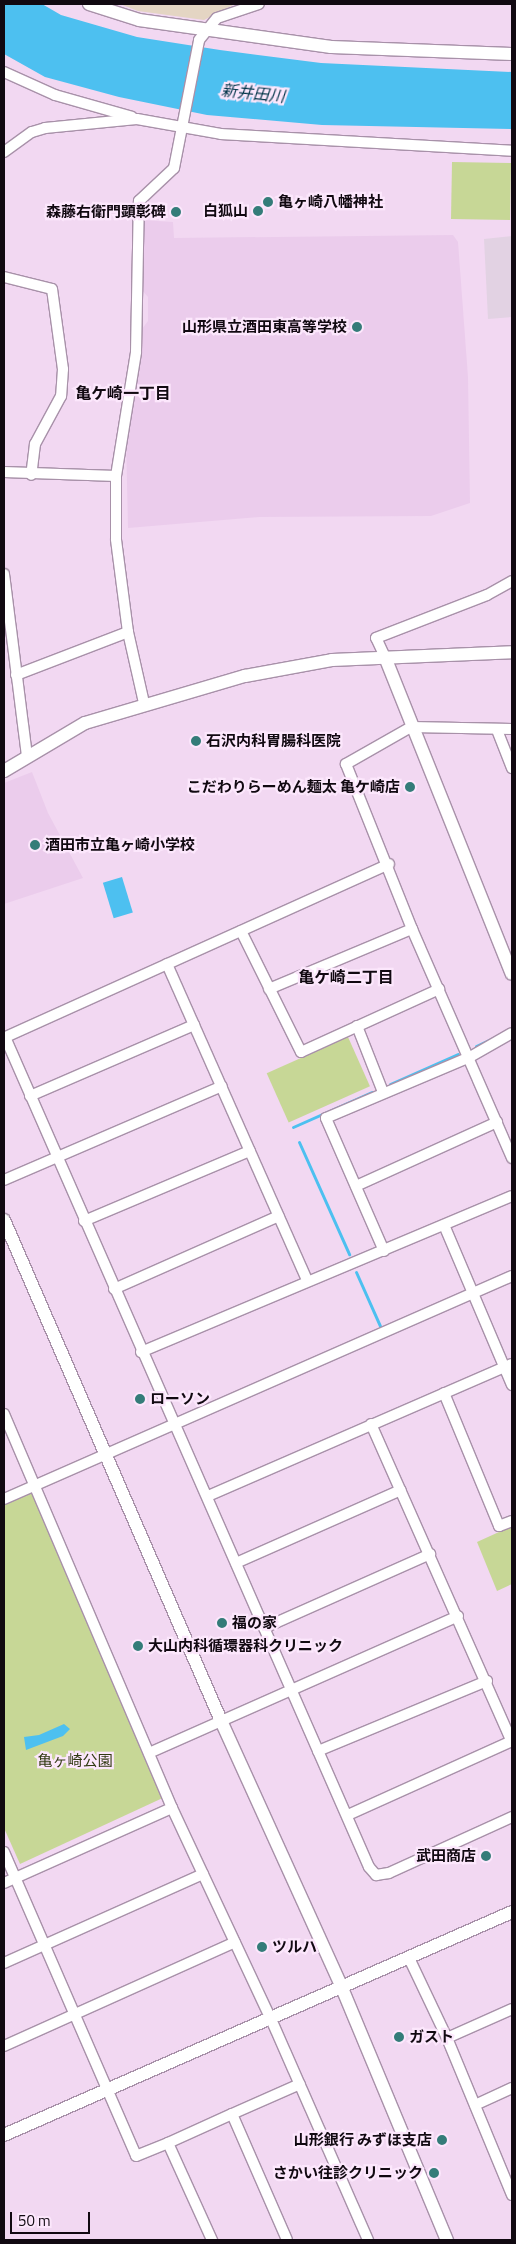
<!DOCTYPE html>
<html>
<head>
<meta charset="utf-8">
<style>
  body { margin:0 }
  #map { position:relative; width:516px; height:2244px; overflow:hidden; background:#f2d8f2; font-family:"Titillium Web","Noto Sans JP",sans-serif }
  div>[style] { position:absolute }
  [style*='--x'] { left:calc(var(--x)*1px); top:calc(var(--y)*1px); width:calc(var(--w)*1px); rotate:calc(var(--a)*1deg) }
  .commercial>* { inset:0; background:#e4d5c3 }
  .industrial>* { inset:0; background:#e2d2e3 }
  .built>* { inset:0; background:#ebccec }
  .green>* { inset:0; background:#c7d796; transform-origin:0 0 }
  .water>* { inset:0; background:#4dc0f0; transform-origin:0 0 }
  .stream>* { height:3px; margin:-1.5px; padding:0 1.5px; transform-origin:1.5px; border-radius:1.5px; background:#4dc0f0 }
  .roads { filter:drop-shadow(1px 0 #a891a9) drop-shadow(-1px 0 #a891a9) drop-shadow(0 1px #a891a9) drop-shadow(0 -1px #a891a9) }
  .minor>* { height:10px; margin:-5px; padding:0 5px; transform-origin:5px; border-radius:5px; background:#fff }
  .tertiary>* { height:12px; margin:-6px; padding:0 6px; transform-origin:6px; border-radius:6px; background:#fff }
  .dots>* { width:14px; height:14px; translate:-50% -50%; box-sizing:border-box; border:2px solid #fce7fc; border-radius:50% }
  span { translate:-50% -50%; white-space:nowrap; text-align:center; line-height:1.15; -webkit-text-stroke:4.5px #fce7fc; paint-order:stroke }
  .poi-label { font-size:15px; color:#110911; font-weight:700 }
  .left { translate:0 -50%; text-align:left }
  .right { translate:-100% -50%; text-align:right }
  .park-label { font-size:15px; color:#313a12 }
  .water-label { font-size:16px; color:#003448; font-style:italic }
  .neighbourhood-label { font-size:16px; color:#110911; font-weight:700 }
  .frame { position:absolute; inset:0; border:5px solid #110911; pointer-events:none }
  .scale { position:absolute; left:10px; top:2212px; width:80px; height:22px; box-sizing:border-box; border:2px solid #110911; border-top:0; padding-left:6px; font-size:15px; line-height:18px; white-space:nowrap; color:#110911; -webkit-text-stroke:4px #fce7fc; paint-order:stroke }
</style>
</head>
<body>
<div id="map">
  <div class="commercial">
    <i style="clip-path:polygon(120px 4px,235px 4px,204px 20px,138px 11px)"></i>
  </div>
  <div class="industrial">
    <i style="clip-path:polygon(512px 236px,512px 317px,488px 319px,484px 239px)"></i>
  </div>
  <div class="built">
    <i style="clip-path:polygon(142px 220px,173px 222px,174px 238px,453px 235px,458px 242px,468px 377px,470px 503px,431px 516px,259px 517px,128px 528px,126px 437px,142px 329px,148px 321px,148px 297px,140px 288px)"></i>
    <i style="clip-path:polygon(32px 772px,48px 813px,83px 878px,4px 904px,4px 783px)"></i>
  </div>
  <div class="green">
    <i style="left:452px;top:162px;width:59px;height:57px;rotate:1deg"></i>
    <i style="left:348px;top:1037px;width:54px;height:89px;rotate:66deg"></i>
    <i style="clip-path:polygon(34px 1491px,167px 1796px,20px 1864px,4px 1828px,4px 1504px)"></i>
    <i style="clip-path:polygon(512px 1526px,512px 1584px,497px 1591px,477px 1542px)"></i>
  </div>
  <div class="water">
    <i style="clip-path:polygon(4px 4px,42px 4px,61px 15px,137px 37px,220px 50px,321px 63px,512px 72px,512px 129px,322px 125px,207px 115px,119px 97px,45px 77px,4px 54px)"></i>
    <i style="left:122px;top:877px;width:37px;height:20px;rotate:73deg"></i>
    <i style="clip-path:polygon(64px 1724px,70px 1729px,63px 1736px,26px 1750px,24px 1737px,39px 1735px)"></i>
  </div>
  <div class="stream">
    <i style="--x:476;--y:1046;--w:17;--a:-25"></i>
    <i style="--x:390;--y:1084;--w:74;--a:-23.8"></i>
    <i style="--x:293;--y:1127;--w:86;--a:-23.9"></i>
    <i style="--x:299;--y:1142;--w:123;--a:65.9"></i>
    <i style="--x:356;--y:1272;--w:59;--a:66"></i>
  </div>
  <div class="roads">
    <div class="minor">
      <i style="--x:4;--y:72;--w:56;--a:24.3"></i>
      <i style="--x:55;--y:95;--w:80;--a:15.9"></i>
      <i style="--x:4;--y:152;--w:34;--a:-36"></i>
      <i style="--x:32;--y:132;--w:14;--a:-17"></i>
      <i style="--x:45;--y:128;--w:92;--a:-5.6"></i>
      <i style="--x:137;--y:119;--w:85;--a:10.1"></i>
      <i style="--x:221;--y:134;--w:291;--a:3.3"></i>
      <i style="--x:4;--y:277;--w:49;--a:14"></i>
      <i style="--x:52;--y:289;--w:81;--a:82.2"></i>
      <i style="--x:63;--y:369;--w:27;--a:94"></i>
      <i style="--x:61;--y:396;--w:55;--a:118.4"></i>
      <i style="--x:35;--y:444;--w:31;--a:97"></i>
      <i style="--x:4;--y:472;--w:112;--a:2"></i>
      <i style="--x:4;--y:574;--w:184;--a:82.8"></i>
      <i style="--x:385;--y:657;--w:21;--a:-115"></i>
      <i style="--x:376;--y:638;--w:119;--a:-21.2"></i>
      <i style="--x:487;--y:595;--w:29;--a:-29"></i>
      <i style="--x:16;--y:675;--w:120;--a:-21"></i>
      <i style="--x:144;--y:703;--w:73;--a:-102.7"></i>
      <i style="--x:128;--y:632;--w:94;--a:-97.4"></i>
      <i style="--x:116;--y:539;--w:63;--a:-90"></i>
      <i style="--x:116;--y:476;--w:126;--a:-80.8"></i>
      <i style="--x:136;--y:352;--w:151;--a:-88.9"></i>
      <i style="--x:139;--y:201;--w:48;--a:-43.3"></i>
      <i style="--x:174;--y:168;--w:130;--a:-78.9"></i>
      <i style="--x:199;--y:40;--w:28;--a:-51"></i>
      <i style="--x:217;--y:18;--w:44;--a:-18.4"></i>
      <i style="--x:512;--y:729;--w:101;--a:-178.9"></i>
      <i style="--x:411;--y:727;--w:75;--a:150.4"></i>
      <i style="--x:346;--y:764;--w:178;--a:68.2"></i>
      <i style="--x:412;--y:929;--w:250;--a:66.4"></i>
      <i style="--x:497;--y:730;--w:41;--a:68.5"></i>
      <i style="--x:389;--y:864;--w:421;--a:155.7"></i>
      <i style="--x:5;--y:1037;--w:906;--a:66.32"></i>
      <i style="--x:369;--y:1867;--w:11;--a:49"></i>
      <i style="--x:376;--y:1875;--w:13;--a:-9"></i>
      <i style="--x:389;--y:1873;--w:135;--a:-24.5"></i>
      <i style="--x:241;--y:931;--w:135;--a:63.6"></i>
      <i style="--x:301;--y:1052;--w:152;--a:-24.5"></i>
      <i style="--x:167;--y:964;--w:346;--a:66.1"></i>
      <i style="--x:269;--y:989;--w:155;--a:-22.8"></i>
      <i style="--x:357;--y:1026;--w:71;--a:68.5"></i>
      <i style="--x:30;--y:1096;--w:179;--a:-23.4"></i>
      <i style="--x:4;--y:1180;--w:237;--a:-23.3"></i>
      <i style="--x:356;--y:1186;--w:155;--a:-24.4"></i>
      <i style="--x:84;--y:1221;--w:180;--a:-22.9"></i>
      <i style="--x:444;--y:1225;--w:174;--a:67"></i>
      <i style="--x:384;--y:1251;--w:145;--a:-113.6"></i>
      <i style="--x:326;--y:1118;--w:156;--a:-23"></i>
      <i style="--x:470;--y:1057;--w:48;--a:-29.7"></i>
      <i style="--x:114;--y:1289;--w:180;--a:-23.9"></i>
      <i style="--x:141;--y:1352;--w:402;--a:-22.8"></i>
      <i style="--x:444;--y:1393;--w:144;--a:67.5"></i>
      <i style="--x:499;--y:1526;--w:14;--a:-21"></i>
      <i style="--x:4;--y:1414;--w:428;--a:66.9"></i>
      <i style="--x:172;--y:1808;--w:233;--a:64.9"></i>
      <i style="--x:271;--y:2019;--w:241;--a:66.3"></i>
      <i style="--x:371;--y:1424;--w:348;--a:66.1"></i>
      <i style="--x:208;--y:1496;--w:331;--a:-23.5"></i>
      <i style="--x:4;--y:1499;--w:555;--a:-23.7"></i>
      <i style="--x:236;--y:1563;--w:180;--a:-23.9"></i>
      <i style="--x:264;--y:1628;--w:182;--a:-24"></i>
      <i style="--x:318;--y:1751;--w:183;--a:-22.5"></i>
      <i style="--x:149;--y:1753;--w:338;--a:-23.9"></i>
      <i style="--x:348;--y:1815;--w:180;--a:-24.3"></i>
      <i style="--x:4;--y:1852;--w:331;--a:66.5"></i>
      <i style="--x:136;--y:2156;--w:35;--a:-22"></i>
      <i style="--x:168;--y:2143;--w:107;--a:65.6"></i>
      <i style="--x:4;--y:1883;--w:184;--a:-24.1"></i>
      <i style="--x:409;--y:1958;--w:89;--a:64.6"></i>
      <i style="--x:447;--y:2038;--w:170;--a:67.5"></i>
      <i style="--x:4;--y:1963;--w:218;--a:-24.1"></i>
      <i style="--x:447;--y:2038;--w:71;--a:-24"></i>
      <i style="--x:4;--y:2046;--w:253;--a:-24.2"></i>
      <i style="--x:475;--y:2105;--w:41;--a:-24.7"></i>
      <i style="--x:232;--y:2114;--w:74;--a:-23.8"></i>
      <i style="--x:168;--y:2143;--w:70;--a:-24.4"></i>
      <i style="--x:232;--y:2114;--w:137;--a:66.4"></i>
    </div>
    <div class="tertiary">
      <i style="--x:89;--y:4;--w:52;--a:17.7"></i>
      <i style="--x:139;--y:20;--w:194;--a:8"></i>
      <i style="--x:331;--y:47;--w:181;--a:2.2"></i>
      <i style="--x:385;--y:657;--w:341;--a:68.2"></i>
      <i style="--x:4;--y:771;--w:94;--a:-30.7"></i>
      <i style="--x:85;--y:723;--w:167;--a:-16.4"></i>
      <i style="--x:245;--y:676;--w:88;--a:-10.4"></i>
      <i style="--x:332;--y:660;--w:180;--a:-2.5"></i>
      <i style="--x:4;--y:1220;--w:548;--a:66.57"></i>
      <i style="--x:222;--y:1723;--w:291;--a:65.6"></i>
      <i style="--x:342;--y:1988;--w:273;--a:67.4"></i>
      <i style="--x:4;--y:2135;--w:555;--a:-23.7"></i>
    </div>
  </div>
  <div class="dots">
    <i style="left:268px;top:202px;background:#347c79"></i>
    <i style="left:258px;top:211px;background:#347c79"></i>
    <i style="left:176px;top:212px;background:#347c79"></i>
    <i style="left:357px;top:327px;background:#347c79"></i>
    <i style="left:196px;top:741px;background:#347c79"></i>
    <i style="left:410px;top:787px;background:#347c79"></i>
    <i style="left:35px;top:845px;background:#347c79"></i>
    <i style="left:140px;top:1399px;background:#347c79"></i>
    <i style="left:222px;top:1623px;background:#347c79"></i>
    <i style="left:138px;top:1646px;background:#347c79"></i>
    <i style="left:486px;top:1856px;background:#347c79"></i>
    <i style="left:262px;top:1947px;background:#347c79"></i>
    <i style="left:399px;top:2037px;background:#347c79"></i>
    <i style="left:442px;top:2140px;background:#347c79"></i>
    <i style="left:434px;top:2173px;background:#347c79"></i>
  </div>
  <div class="poi-label">
    <span class="left" style="left:278px;top:202px">亀ヶ崎八幡神社</span>
    <span class="right" style="left:248px;top:211px">白狐山</span>
    <span class="right" style="left:166px;top:212px">森藤右衛門顕彰碑</span>
    <span class="right" style="left:347px;top:327px">山形県立酒田東高等学校</span>
    <span class="left" style="left:206px;top:741px">石沢内科胃腸科医院</span>
    <span class="right" style="left:400px;top:787px">こだわりらーめん麺太 亀ケ崎店</span>
    <span class="left" style="left:45px;top:845px">酒田市立亀ヶ崎小学校</span>
    <span class="left" style="left:150px;top:1399px">ローソン</span>
    <span class="left" style="left:232px;top:1623px">福の家</span>
    <span class="left" style="left:148px;top:1646px">大山内科循環器科クリニック</span>
    <span class="right" style="left:476px;top:1856px">武田商店</span>
    <span class="left" style="left:272px;top:1947px">ツルハ</span>
    <span class="left" style="left:409px;top:2037px">ガスト</span>
    <span class="right" style="left:432px;top:2140px">山形銀行 みずほ支店</span>
    <span class="right" style="left:423px;top:2173px">さかい往診クリニック</span>
  </div>
  <div class="park-label">
    <span style="left:75px;top:1761px">亀ヶ崎公園</span>
  </div>
  <div class="water-label">
    <span style="left:253px;top:93px;rotate:6deg">新井田川</span>
  </div>
  <div class="neighbourhood-label">
    <span style="left:123px;top:393px">亀ケ崎一丁目</span>
    <span style="left:346px;top:977px">亀ケ崎二丁目</span>
  </div>
  <div class="frame"></div>
  <div class="scale">50 m</div>
</div>
</body>
</html>
